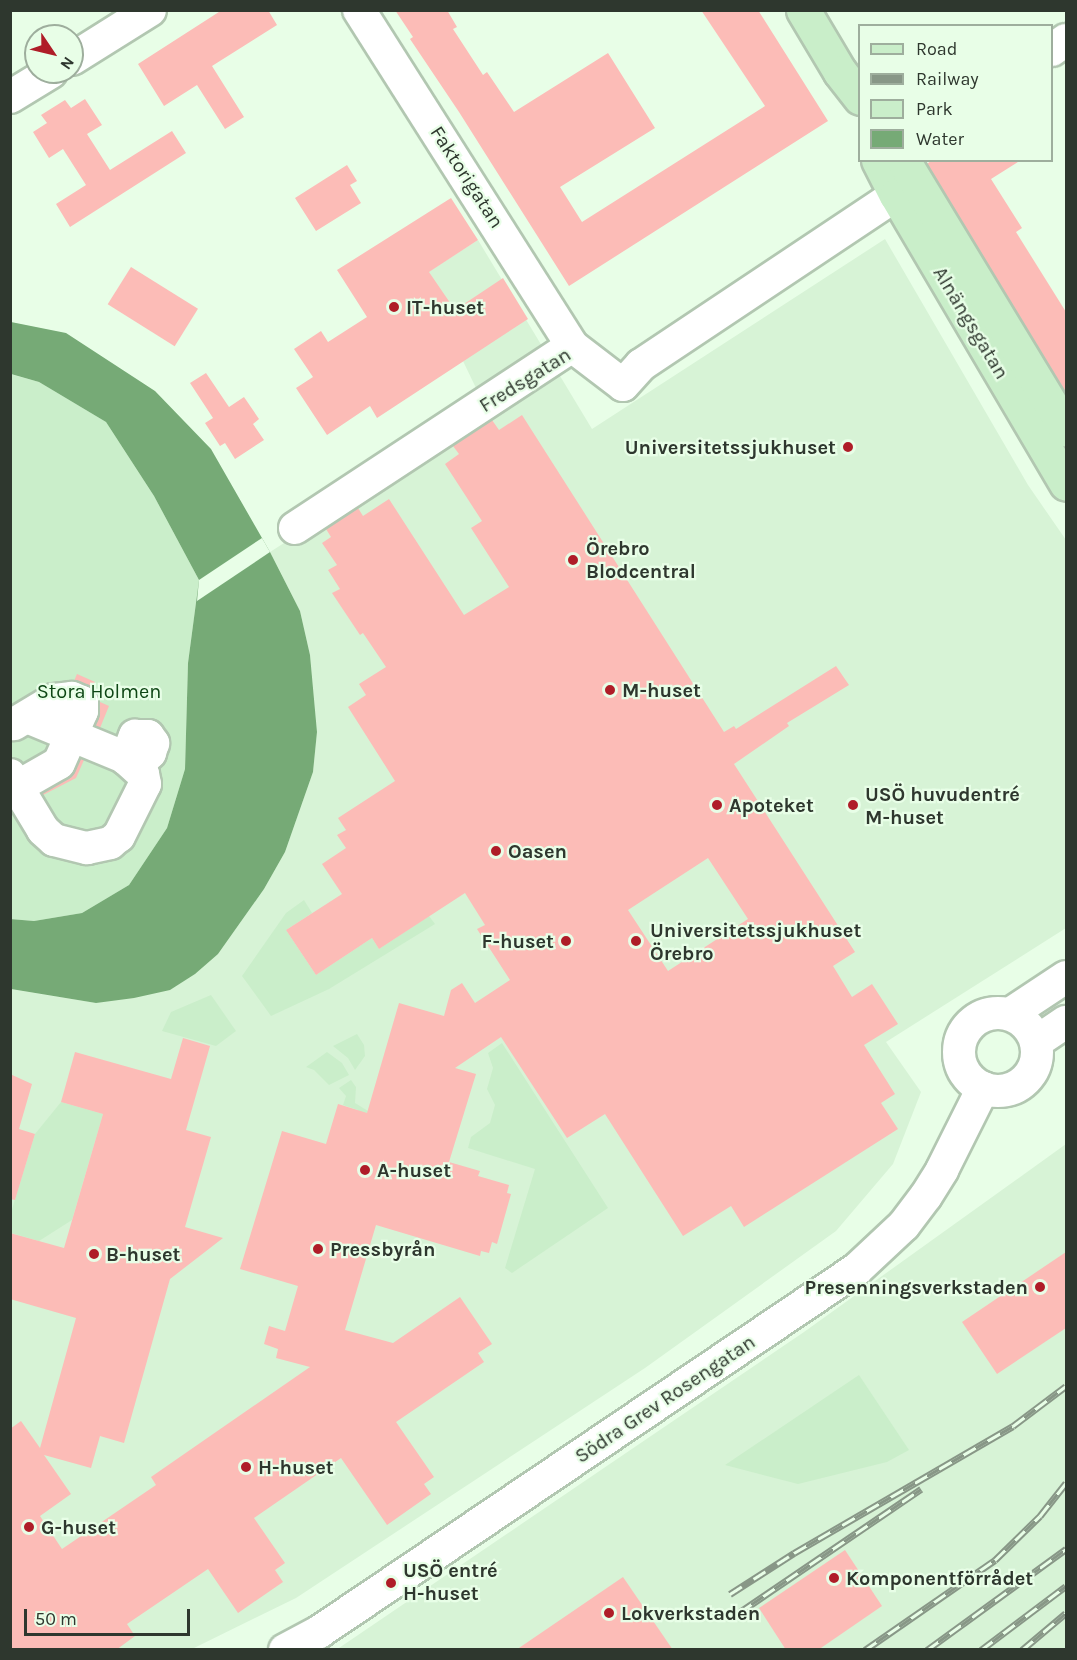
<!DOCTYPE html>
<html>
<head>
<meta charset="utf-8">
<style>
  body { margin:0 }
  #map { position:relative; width:1077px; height:1660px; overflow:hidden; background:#e8fee7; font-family:Karla,sans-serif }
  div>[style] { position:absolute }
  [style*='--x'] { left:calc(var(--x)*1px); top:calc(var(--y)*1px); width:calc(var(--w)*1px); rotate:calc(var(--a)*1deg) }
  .built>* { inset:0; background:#d7f3d6 }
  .green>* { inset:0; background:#caeeca }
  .water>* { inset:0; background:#76aa76 }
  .pier>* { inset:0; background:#e8fee7 }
  .building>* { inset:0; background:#fcbcb7; transform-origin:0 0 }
  .roads { filter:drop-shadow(2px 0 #b2c7b1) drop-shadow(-2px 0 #b2c7b1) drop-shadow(0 2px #b2c7b1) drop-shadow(0 -2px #b2c7b1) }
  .minor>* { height:32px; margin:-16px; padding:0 16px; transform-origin:16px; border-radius:16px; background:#fff }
  .minor>.ring { margin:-16px; padding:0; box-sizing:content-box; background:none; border:32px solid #fff; border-radius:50% }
  .major>* { height:33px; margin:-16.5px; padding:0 16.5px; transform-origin:16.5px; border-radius:16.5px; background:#c9eec9 }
  .rail>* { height:7px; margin-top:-3.5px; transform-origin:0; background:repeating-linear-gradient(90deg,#e8fee7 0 14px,#889787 0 28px); box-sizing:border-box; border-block:2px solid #889787 }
  .dots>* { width:16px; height:16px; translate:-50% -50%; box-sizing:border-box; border:3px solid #e8fee7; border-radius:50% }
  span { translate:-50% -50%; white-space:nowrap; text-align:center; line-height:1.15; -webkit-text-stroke:4.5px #e8fee7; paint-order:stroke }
  .street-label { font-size:20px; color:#2e372e }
  .poi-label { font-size:20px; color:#2e372e; font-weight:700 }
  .left { translate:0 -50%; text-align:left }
  .right { translate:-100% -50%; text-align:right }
  .park-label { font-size:20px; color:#0d4614 }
  .frame { position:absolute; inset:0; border:12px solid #2e372e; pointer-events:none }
  .legend { position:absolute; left:858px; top:24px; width:195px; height:138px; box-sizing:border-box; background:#e8fee7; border:2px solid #9eae9d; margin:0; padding:8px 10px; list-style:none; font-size:18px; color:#2e372e }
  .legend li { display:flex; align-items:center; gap:12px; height:30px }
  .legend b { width:30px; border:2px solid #9eae9d }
  .north { position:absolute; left:24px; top:24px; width:60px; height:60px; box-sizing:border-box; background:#e8fee7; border:2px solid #9eae9d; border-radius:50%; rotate:125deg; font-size:16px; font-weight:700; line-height:24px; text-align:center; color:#2e372e }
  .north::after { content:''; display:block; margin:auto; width:21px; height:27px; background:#af1d28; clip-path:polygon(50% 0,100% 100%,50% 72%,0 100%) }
  .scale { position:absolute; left:24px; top:1609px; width:166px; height:27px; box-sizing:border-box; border:3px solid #2e372e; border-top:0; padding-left:8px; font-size:18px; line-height:21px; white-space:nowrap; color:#2e372e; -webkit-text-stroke:4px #e8fee7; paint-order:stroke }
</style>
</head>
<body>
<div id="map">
  <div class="built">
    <i style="clip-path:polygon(885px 239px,1028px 485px,1066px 540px,1066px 928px,886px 1042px,921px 1092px,893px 1164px,836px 1231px,645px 1368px,296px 1598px,192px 1649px,11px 1649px,10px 989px,96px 1003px,218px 954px,264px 889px,285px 852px,313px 772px,317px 732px,310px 655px,300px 611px,270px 552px,488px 413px,463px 361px,411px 283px,478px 240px,592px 429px)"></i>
    <i style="clip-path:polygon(1066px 1144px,1066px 1649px,336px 1650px,804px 1332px)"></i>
  </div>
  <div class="green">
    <i style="clip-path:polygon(10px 374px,39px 382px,106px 422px,154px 496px,199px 580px,188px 663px,185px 769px,167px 828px,129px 885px,82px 913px,34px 921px,10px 919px)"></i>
    <i style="clip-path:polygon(304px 900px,312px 913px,286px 930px,316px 975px,372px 938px,379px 949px,429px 916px,435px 924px,329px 989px,271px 1016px,242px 976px,286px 913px)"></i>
    <i style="clip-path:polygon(211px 995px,236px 1031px,216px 1046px,162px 1031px,171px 1012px)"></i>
    <i style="clip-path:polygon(357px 1034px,364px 1045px,365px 1056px,355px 1070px,348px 1058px,333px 1046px)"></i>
    <i style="clip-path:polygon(502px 1043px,608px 1208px,512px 1273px,505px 1268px,535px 1169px,468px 1148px,471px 1137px,490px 1123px,495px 1105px,487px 1089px,493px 1068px,488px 1053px)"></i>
    <i style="clip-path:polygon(327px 1052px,342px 1063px,349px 1075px,329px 1085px,314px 1070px,306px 1067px)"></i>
    <i style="clip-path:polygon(351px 1080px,356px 1087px,355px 1103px,368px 1111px,366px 1116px,358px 1114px,358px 1110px,343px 1105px,346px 1096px,339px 1088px)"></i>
    <i style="clip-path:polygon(61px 1102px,103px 1114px,72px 1220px,39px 1241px,11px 1233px,10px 1216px,35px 1134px)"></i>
    <i style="clip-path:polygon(859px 1375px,909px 1450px,887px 1462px,798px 1484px,725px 1465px)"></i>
  </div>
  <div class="water">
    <i style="clip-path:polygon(11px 322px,66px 333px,155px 391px,211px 449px,270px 552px,300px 611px,310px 655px,317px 732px,313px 772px,285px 852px,264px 889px,218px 954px,195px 974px,170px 990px,134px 998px,96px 1003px,11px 989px,10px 919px,34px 921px,82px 913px,129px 885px,167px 828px,185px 769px,188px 663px,199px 580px,154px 496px,106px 422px,39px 382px,11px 374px)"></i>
  </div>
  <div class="pier">
    <i style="clip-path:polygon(262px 538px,270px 552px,197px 601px,199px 580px)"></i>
  </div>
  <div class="building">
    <i style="clip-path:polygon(222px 10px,268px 10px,277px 25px,212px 66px,244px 117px,225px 129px,197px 85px,164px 106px,138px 64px)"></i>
    <i style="clip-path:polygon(395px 10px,447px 10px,457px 27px,453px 29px,483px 75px,487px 72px,514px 112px,608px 53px,655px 128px,560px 187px,582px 222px,765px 106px,701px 10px,758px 10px,828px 121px,569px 286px,459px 112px,410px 39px,413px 37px)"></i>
    <i style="clip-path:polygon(85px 99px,102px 125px,87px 134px,110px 170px,172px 131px,186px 153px,70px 227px,56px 204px,86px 185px,63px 149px,49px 158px,33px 132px,47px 123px,41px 115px,65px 100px,71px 108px)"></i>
    <i style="clip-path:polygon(932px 160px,1021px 160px,991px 179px,1022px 228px,1016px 232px,1066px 312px,1066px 394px,927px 164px)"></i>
    <i style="clip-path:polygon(347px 165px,357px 181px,350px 185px,361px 203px,316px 231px,295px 198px)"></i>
    <i style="clip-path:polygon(451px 198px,478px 240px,429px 272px,455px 310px,503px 278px,528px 319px,377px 418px,370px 406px,327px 435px,296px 388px,313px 377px,294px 349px,321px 331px,328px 342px,367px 317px,337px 270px)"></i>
    <i style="left:131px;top:267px;width:79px;height:44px;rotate:32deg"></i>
    <i style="clip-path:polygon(206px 373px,229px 407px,244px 397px,259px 419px,253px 424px,264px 440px,235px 459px,225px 443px,220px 446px,205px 423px,213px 418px,190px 383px)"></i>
    <i style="clip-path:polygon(evenodd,522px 415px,724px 732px,734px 726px,736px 729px,836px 666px,849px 685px,787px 723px,789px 726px,734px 764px,855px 952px,833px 966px,852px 997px,872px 984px,898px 1024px,864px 1045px,895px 1094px,881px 1103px,898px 1129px,744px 1227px,731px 1206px,683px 1236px,605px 1114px,567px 1138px,501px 1037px,455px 1068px,476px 1074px,449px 1162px,480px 1171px,478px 1176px,509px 1185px,507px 1193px,511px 1194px,497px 1244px,492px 1242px,489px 1253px,481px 1251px,480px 1256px,376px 1225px,345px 1330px,393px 1343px,460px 1297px,492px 1344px,478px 1353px,484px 1362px,396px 1422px,434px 1477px,424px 1484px,431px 1494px,387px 1525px,341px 1458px,254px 1518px,285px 1563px,275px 1570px,283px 1582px,238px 1613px,208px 1569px,127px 1624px,135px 1636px,116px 1650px,10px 1650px,10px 1429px,21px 1421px,40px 1448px,76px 1318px,10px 1299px,10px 1233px,64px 1248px,103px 1114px,61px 1102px,75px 1052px,171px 1079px,183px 1038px,210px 1046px,186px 1130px,211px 1137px,185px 1227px,223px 1238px,170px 1279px,124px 1443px,100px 1436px,91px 1468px,44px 1455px,71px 1494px,40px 1516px,62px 1549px,156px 1485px,151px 1477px,310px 1367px,276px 1358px,278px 1349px,264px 1344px,269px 1326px,285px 1331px,298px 1286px,240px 1269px,282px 1131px,326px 1144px,338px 1104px,367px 1113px,399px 1003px,444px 1016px,451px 990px,462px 983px,475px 1003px,510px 980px,477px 929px,485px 925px,465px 893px,379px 949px,372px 938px,316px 975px,286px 930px,342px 894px,322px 864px,346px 848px,337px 835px,346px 830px,338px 818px,395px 781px,348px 707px,366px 695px,359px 684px,386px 667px,363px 633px,360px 635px,332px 593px,340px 589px,328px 570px,337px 565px,322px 543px,331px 537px,326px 529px,358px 508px,363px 516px,389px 499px,464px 615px,509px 587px,471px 528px,482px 521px,445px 464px,459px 454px,453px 446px,492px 420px,499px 430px,522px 415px,708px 858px,748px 919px,668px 971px,628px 910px,708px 858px)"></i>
    <i style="clip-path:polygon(77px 674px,95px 682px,92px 688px,74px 681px)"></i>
    <i style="clip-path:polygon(100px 702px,109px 706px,100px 728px,95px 726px)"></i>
    <i style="clip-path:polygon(81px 759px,84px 760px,76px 778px,43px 795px,42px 793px,68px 778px)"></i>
    <i style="clip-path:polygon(10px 1074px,32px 1084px,19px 1129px,35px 1134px,15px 1200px,10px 1199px)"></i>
    <i style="clip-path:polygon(1066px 1252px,1066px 1328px,997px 1374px,962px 1322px)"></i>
    <i style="clip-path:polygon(845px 1550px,882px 1606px,818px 1650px,786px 1650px,759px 1608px)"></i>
    <i style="clip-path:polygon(623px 1577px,673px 1650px,516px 1650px)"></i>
  </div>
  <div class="roads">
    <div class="minor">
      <i style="--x:359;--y:10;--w:398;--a:57.6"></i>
      <i style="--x:572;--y:346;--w:64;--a:37.4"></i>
      <i style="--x:623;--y:385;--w:27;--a:-48"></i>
      <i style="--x:641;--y:365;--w:306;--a:-33.7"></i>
      <i style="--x:1052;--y:50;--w:17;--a:-36"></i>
      <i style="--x:72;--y:59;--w:92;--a:-32.1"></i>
      <i style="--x:10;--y:97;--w:48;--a:-31.4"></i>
      <i style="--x:295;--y:528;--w:331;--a:-33.3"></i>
      <i style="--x:126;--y:759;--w:25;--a:-69"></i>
      <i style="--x:135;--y:736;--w:13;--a:0"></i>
      <i style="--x:148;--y:736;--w:9;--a:54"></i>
      <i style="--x:153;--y:743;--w:10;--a:107"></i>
      <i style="--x:150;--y:753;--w:18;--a:139"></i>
      <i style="--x:10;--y:775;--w:64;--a:59"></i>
      <i style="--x:43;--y:830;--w:15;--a:42"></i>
      <i style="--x:54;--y:840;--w:34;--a:14"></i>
      <i style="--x:87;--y:848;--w:24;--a:-12"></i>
      <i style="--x:110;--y:843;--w:11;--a:-38"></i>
      <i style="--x:119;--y:836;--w:58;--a:-63.4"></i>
      <i style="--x:145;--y:784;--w:10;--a:-101"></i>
      <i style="--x:143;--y:774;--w:25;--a:-138"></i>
      <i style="--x:124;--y:757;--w:105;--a:-157.6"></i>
      <i style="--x:10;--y:791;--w:56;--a:-29.7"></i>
      <i style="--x:59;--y:763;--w:57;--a:-66.1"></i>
      <i style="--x:82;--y:711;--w:9;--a:-90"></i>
      <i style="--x:82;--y:702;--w:11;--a:-158"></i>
      <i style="--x:72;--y:698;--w:18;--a:174"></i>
      <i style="--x:54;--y:700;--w:47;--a:149"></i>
      <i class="ring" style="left:959px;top:1013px;width:46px;height:46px"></i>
      <i style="--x:1010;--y:1014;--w:67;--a:-33.5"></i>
      <i style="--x:1036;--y:1042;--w:36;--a:-34"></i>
      <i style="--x:285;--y:1650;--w:38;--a:-28"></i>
      <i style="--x:319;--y:1632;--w:649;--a:-34.01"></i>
      <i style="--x:857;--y:1269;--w:64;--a:-43.1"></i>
      <i style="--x:904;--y:1225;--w:36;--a:-53"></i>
      <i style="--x:926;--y:1196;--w:31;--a:-58"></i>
      <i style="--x:942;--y:1170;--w:92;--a:-63.4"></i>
    </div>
    <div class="major">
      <i style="--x:803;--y:10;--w:72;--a:59.2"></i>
      <i style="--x:840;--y:72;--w:33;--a:52"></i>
      <i style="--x:878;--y:160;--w:39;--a:63"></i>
      <i style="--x:896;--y:195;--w:335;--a:59.5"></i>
      <i style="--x:903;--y:160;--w:315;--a:58.8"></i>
    </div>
  </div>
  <div class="rail">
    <i style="--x:730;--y:1594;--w:76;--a:-32.6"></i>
    <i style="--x:794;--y:1553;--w:253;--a:-30.1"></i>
    <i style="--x:1013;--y:1426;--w:66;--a:-37"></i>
    <i style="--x:740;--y:1612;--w:219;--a:-34.2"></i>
    <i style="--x:865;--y:1650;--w:158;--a:-34.7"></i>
    <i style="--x:995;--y:1560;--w:63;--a:-44.4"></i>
    <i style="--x:1040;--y:1516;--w:42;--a:-51.8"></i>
    <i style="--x:927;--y:1650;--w:172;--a:-36"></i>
    <i style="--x:981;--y:1650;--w:106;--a:-37"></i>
    <i style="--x:1022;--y:1650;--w:57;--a:-40.1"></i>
  </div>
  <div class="dots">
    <i style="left:394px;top:307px;background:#af1d28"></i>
    <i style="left:848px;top:447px;background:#af1d28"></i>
    <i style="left:573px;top:560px;background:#af1d28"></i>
    <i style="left:610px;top:690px;background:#af1d28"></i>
    <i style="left:717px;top:805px;background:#af1d28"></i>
    <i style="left:853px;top:805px;background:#af1d28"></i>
    <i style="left:496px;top:851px;background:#af1d28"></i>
    <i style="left:566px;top:941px;background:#af1d28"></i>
    <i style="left:636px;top:941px;background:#af1d28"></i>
    <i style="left:365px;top:1170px;background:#af1d28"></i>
    <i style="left:318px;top:1249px;background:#af1d28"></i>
    <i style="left:94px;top:1254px;background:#af1d28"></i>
    <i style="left:1040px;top:1287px;background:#af1d28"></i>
    <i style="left:246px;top:1467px;background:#af1d28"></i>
    <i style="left:29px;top:1527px;background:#af1d28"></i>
    <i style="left:834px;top:1578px;background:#af1d28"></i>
    <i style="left:391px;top:1583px;background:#af1d28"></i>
    <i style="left:609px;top:1613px;background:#af1d28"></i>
  </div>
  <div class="street-label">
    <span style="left:467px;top:177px;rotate:57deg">Faktorigatan</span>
    <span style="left:971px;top:323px;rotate:59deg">Alnängsgatan</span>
    <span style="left:525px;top:380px;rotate:-32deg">Fredsgatan</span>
    <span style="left:665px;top:1399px;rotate:-34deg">Södra Grev Rosengatan</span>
  </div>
  <div class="poi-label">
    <span class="left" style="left:406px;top:307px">IT-huset</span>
    <span class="right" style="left:836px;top:447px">Universitetssjukhuset</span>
    <span class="left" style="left:586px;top:560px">Örebro<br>Blodcentral</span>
    <span class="left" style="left:622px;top:690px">M-huset</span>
    <span class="left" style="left:865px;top:806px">USÖ huvudentré<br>M-huset</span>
    <span class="left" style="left:729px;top:805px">Apoteket</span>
    <span class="left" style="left:508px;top:851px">Oasen</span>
    <span class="left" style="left:650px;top:942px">Universitetssjukhuset<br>Örebro</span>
    <span class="right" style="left:554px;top:941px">F-huset</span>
    <span class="left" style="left:377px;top:1170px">A-huset</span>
    <span class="left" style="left:330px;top:1249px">Pressbyrån</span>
    <span class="left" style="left:106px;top:1254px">B-huset</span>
    <span class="right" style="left:1028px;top:1287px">Presenningsverkstaden</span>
    <span class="left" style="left:258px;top:1467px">H-huset</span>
    <span class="left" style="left:41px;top:1527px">G-huset</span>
    <span class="left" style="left:403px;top:1582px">USÖ entré<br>H-huset</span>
    <span class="left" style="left:846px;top:1578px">Komponentförrådet</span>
    <span class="left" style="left:621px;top:1613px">Lokverkstaden</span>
  </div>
  <div class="park-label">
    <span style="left:99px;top:691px">Stora Holmen</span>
  </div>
  <div class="frame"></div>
  <ul class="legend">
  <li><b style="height:8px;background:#c9eec9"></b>Road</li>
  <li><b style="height:8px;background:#889787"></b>Railway</li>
  <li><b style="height:16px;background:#caeeca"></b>Park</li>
  <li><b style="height:16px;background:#76aa76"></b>Water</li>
  </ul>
  <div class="north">N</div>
  <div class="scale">50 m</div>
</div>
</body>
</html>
